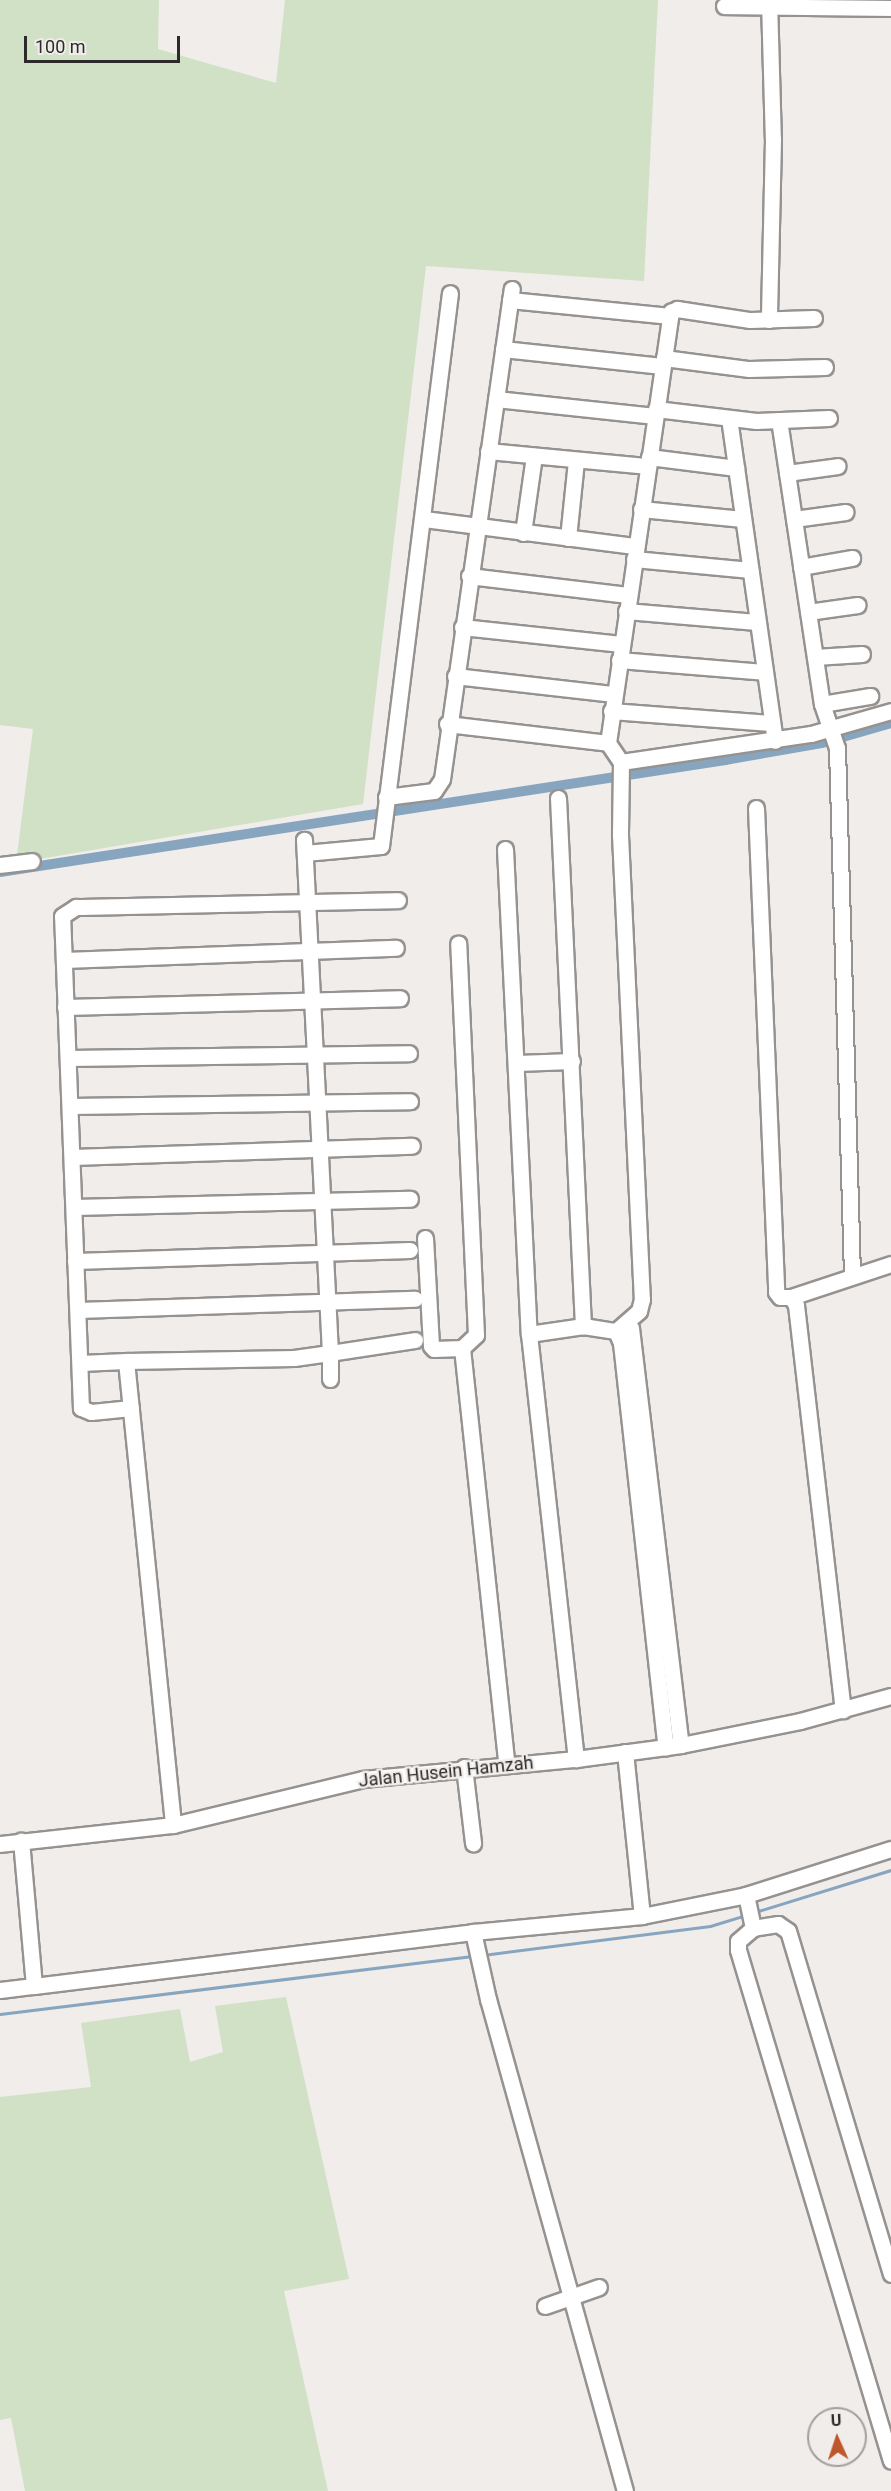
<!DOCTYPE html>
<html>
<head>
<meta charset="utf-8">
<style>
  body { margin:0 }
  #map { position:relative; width:891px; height:2491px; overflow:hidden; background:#f0edeb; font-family:Roboto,sans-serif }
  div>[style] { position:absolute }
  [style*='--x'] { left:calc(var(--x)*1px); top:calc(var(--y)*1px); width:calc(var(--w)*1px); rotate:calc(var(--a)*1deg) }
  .green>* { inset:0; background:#d1e1c6 }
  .stream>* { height:3px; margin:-1.5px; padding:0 1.5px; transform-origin:1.5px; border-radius:1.5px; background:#88a5bf }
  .canal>* { height:10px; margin:-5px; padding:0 5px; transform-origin:5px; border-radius:5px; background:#88a5bf }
  .roads { filter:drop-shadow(2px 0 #959290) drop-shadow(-2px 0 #959290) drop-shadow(0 2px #959290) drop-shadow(0 -2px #959290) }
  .minor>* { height:15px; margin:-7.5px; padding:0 7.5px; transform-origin:7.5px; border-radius:7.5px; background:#fff }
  span { translate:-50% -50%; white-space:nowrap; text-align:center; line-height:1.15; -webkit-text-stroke:4.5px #f0edeb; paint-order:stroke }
  .street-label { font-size:18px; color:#2c2a2a }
  .north { position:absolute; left:807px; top:2407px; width:60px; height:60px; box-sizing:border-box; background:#f0edeb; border:2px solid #a29f9e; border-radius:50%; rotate:357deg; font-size:16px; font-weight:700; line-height:24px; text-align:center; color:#2c2a2a }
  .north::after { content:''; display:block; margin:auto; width:21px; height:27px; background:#be582b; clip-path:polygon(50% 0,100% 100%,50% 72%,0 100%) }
  .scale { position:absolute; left:24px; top:36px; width:156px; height:27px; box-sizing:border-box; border:3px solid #2c2a2a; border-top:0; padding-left:8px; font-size:18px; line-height:21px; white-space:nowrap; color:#2c2a2a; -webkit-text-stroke:4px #f0edeb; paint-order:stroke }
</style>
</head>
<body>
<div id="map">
  <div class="green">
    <i style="clip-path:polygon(0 0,159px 0,158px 49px,276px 83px,285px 0,658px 0,644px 281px,426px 266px,363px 804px,16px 863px,33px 729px,0 725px)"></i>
    <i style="clip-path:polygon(286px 1997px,349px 2279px,284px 2291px,328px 2491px,25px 2491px,11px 2418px,0 2420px,0 2097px,91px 2087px,81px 2023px,180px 2009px,190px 2062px,223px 2052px,215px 2006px)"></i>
  </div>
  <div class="stream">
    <i style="--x:755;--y:1912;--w:142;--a:-17.2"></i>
    <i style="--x:483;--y:1955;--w:229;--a:-7.3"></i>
    <i style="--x:710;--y:1926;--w:38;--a:-17"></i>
    <i style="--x:0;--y:2014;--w:478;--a:-7"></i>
  </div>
  <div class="canal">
    <i style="--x:0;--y:872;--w:734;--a:-8.78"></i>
    <i style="--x:725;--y:760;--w:98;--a:-9.9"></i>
    <i style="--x:822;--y:743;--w:72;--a:-16.2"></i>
  </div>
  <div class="roads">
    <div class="minor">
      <i style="--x:769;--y:0;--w:139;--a:88.4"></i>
      <i style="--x:773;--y:139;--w:181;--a:91.3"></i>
      <i style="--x:724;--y:6;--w:167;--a:0.7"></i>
      <i style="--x:510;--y:300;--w:161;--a:5.7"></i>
      <i style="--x:503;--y:349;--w:160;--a:6.1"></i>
      <i style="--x:664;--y:358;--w:86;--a:7.4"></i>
      <i style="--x:749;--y:369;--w:76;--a:-1.5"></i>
      <i style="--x:496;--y:399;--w:160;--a:6.1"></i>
      <i style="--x:656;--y:409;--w:101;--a:6.8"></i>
      <i style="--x:756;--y:421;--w:73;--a:-2.4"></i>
      <i style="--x:729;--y:418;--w:326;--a:81.9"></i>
      <i style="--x:779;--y:420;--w:287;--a:81.4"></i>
      <i style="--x:822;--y:704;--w:46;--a:71.2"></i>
      <i style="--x:837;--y:748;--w:527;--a:88.37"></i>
      <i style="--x:488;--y:451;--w:161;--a:5.4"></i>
      <i style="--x:649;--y:457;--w:88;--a:7.2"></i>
      <i style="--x:787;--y:473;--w:51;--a:-7.8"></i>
      <i style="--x:641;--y:509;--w:102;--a:5.6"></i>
      <i style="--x:424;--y:519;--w:214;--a:7.3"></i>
      <i style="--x:794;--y:519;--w:52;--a:-7.7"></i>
      <i style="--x:523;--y:533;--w:78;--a:-81.9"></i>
      <i style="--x:568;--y:538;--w:78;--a:-84.1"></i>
      <i style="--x:634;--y:559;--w:117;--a:5.4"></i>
      <i style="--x:801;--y:567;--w:52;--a:-10"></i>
      <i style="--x:469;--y:576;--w:160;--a:6.8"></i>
      <i style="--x:626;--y:611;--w:131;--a:4.8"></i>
      <i style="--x:808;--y:612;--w:50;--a:-8"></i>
      <i style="--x:462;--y:627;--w:160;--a:6.1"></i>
      <i style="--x:815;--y:657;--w:47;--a:-3.7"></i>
      <i style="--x:619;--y:660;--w:145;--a:4.7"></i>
      <i style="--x:455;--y:676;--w:160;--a:6.5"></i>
      <i style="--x:822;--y:704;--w:49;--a:-9.5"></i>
      <i style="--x:611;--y:711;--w:160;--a:4.3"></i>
      <i style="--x:447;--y:724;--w:162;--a:6.7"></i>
      <i style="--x:608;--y:743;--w:23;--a:56"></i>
      <i style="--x:621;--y:762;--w:73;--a:90.8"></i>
      <i style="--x:620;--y:835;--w:465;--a:87.3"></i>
      <i style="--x:642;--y:1299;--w:12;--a:104"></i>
      <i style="--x:639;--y:1311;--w:30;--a:139"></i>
      <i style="--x:608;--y:743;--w:436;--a:-81.7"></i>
      <i style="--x:671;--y:312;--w:7;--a:-27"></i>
      <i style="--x:677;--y:309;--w:74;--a:8.6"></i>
      <i style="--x:750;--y:320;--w:64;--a:-1.8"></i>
      <i style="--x:621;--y:762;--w:192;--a:-8.4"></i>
      <i style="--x:811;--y:734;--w:83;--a:-16"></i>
      <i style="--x:386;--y:797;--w:48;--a:-7.1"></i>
      <i style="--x:434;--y:791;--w:14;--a:-56"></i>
      <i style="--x:442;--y:779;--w:495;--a:-81.9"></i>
      <i style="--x:558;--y:798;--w:529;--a:87.29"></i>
      <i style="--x:756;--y:808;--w:484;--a:87.6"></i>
      <i style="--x:776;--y:1292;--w:6;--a:51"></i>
      <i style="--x:780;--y:1297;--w:11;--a:0"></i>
      <i style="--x:791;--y:1297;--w:9;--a:58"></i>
      <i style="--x:796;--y:1305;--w:408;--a:83.4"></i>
      <i style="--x:505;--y:849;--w:486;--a:87.2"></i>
      <i style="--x:529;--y:1334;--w:55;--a:-8.4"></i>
      <i style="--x:583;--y:1326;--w:33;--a:9"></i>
      <i style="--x:616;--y:1331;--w:13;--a:67"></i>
      <i style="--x:621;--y:1343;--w:407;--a:83.7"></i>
      <i style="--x:305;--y:853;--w:76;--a:-5.3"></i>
      <i style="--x:381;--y:846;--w:557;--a:-82.89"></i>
      <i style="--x:0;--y:865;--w:32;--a:-7"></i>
      <i style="--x:64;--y:960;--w:332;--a:-2.1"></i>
      <i style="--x:65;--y:1007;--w:335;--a:-1.5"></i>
      <i style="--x:69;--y:1058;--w:340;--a:-0.8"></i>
      <i style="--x:517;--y:1063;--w:55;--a:-2.1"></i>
      <i style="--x:70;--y:1106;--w:340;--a:-0.8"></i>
      <i style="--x:72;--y:1157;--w:340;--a:-1.9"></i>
      <i style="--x:74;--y:1207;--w:336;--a:-1.4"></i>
      <i style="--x:425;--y:1238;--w:108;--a:86.8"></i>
      <i style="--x:431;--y:1346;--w:4;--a:45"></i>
      <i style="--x:434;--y:1349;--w:28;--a:-2"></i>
      <i style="--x:462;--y:1348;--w:19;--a:-43"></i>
      <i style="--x:476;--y:1335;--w:392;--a:-92.6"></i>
      <i style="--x:75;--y:1261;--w:335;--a:-1.9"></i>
      <i style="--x:791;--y:1297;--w:105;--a:-18.3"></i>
      <i style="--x:78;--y:1310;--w:337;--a:-1.9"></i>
      <i style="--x:631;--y:1328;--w:420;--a:83.2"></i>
      <i style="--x:529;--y:1334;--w:428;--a:83.7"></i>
      <i style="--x:462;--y:1348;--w:417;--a:83.9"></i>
      <i style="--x:126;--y:1361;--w:168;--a:-1"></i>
      <i style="--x:294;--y:1358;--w:36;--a:-8"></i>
      <i style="--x:330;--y:1353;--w:514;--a:-92.9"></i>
      <i style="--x:80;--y:1363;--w:46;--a:-2.5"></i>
      <i style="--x:126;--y:1361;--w:466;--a:84.2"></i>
      <i style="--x:330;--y:1379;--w:26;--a:-90"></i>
      <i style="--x:330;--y:1353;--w:86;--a:-8.7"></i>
      <i style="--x:131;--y:1408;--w:40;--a:174.3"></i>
      <i style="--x:91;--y:1412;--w:11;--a:-158"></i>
      <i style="--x:81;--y:1408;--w:492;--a:-92.2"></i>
      <i style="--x:62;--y:916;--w:17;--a:-33"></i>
      <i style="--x:76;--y:907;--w:322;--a:-1.2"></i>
      <i style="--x:625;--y:1752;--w:165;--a:84.1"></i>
      <i style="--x:464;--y:1767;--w:77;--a:83.2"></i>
      <i style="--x:0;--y:1844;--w:174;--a:-6.3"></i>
      <i style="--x:173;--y:1825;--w:195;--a:-13.6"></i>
      <i style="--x:363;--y:1779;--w:214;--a:-5.4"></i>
      <i style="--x:576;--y:1759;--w:106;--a:-7.6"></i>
      <i style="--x:681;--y:1745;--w:121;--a:-11.4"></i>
      <i style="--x:800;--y:1721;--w:94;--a:-15.4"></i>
      <i style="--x:746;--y:1895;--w:34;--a:78"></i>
      <i style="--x:473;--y:1932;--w:69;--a:77.4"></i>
      <i style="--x:488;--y:1999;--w:511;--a:74.44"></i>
      <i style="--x:34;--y:1986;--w:442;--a:-7"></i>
      <i style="--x:473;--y:1932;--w:170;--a:-5.4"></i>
      <i style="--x:642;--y:1916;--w:106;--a:-11.4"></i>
      <i style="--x:746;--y:1895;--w:152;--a:-17.6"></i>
      <i style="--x:0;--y:1990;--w:34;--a:-7"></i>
      <i style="--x:34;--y:1986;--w:146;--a:-95.1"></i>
      <i style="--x:891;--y:2274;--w:358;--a:-106.7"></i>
      <i style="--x:788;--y:1931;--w:12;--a:-145"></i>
      <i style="--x:778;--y:1924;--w:25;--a:171"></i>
      <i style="--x:753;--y:1928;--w:20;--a:139"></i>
      <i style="--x:738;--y:1941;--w:9;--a:90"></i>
      <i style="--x:738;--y:1950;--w:533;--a:73.33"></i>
      <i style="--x:545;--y:2306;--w:57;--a:-19.4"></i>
    </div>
  </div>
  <div class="street-label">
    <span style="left:446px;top:1772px;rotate:-6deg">Jalan Husein Hamzah</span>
  </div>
  <div class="north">U</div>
  <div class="scale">100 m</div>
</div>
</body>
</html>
